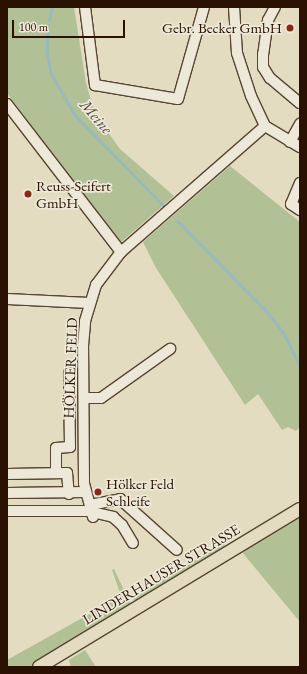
<!DOCTYPE html>
<html>
<head>
<meta charset="utf-8">
<style>
  body { margin:0 }
  #map { position:relative; width:307px; height:674px; overflow:hidden; background:#e3dcc1; font-family:"EB Garamond",serif }
  div>[style] { position:absolute }
  [style*='--x'] { left:calc(var(--x)*1px); top:calc(var(--y)*1px); width:calc(var(--w)*1px); rotate:calc(var(--a)*1deg) }
  .green>* { inset:0; background:#b1c195 }
  .stream>* { height:2.5px; margin:-1.25px; padding:0 1.25px; transform-origin:1.25px; border-radius:1.25px; background:#99b9bd }
  .roads { filter:drop-shadow(1px 0 #584431) drop-shadow(-1px 0 #584431) drop-shadow(0 1px #584431) drop-shadow(0 -1px #584431) }
  .minor>* { height:10px; margin:-5px; padding:0 5px; transform-origin:5px; border-radius:5px; background:#ede8d7 }
  .major>* { height:12px; margin:-6px; padding:0 6px; transform-origin:6px; border-radius:6px; background:#e3dcc1 }
  .dots>* { width:11px; height:11px; translate:-50% -50%; box-sizing:border-box; border:2px solid #ede8d7; border-radius:50% }
  span { translate:-50% -50%; white-space:nowrap; text-align:center; line-height:1.15; -webkit-text-stroke:3.5px #ede8d7; paint-order:stroke }
  .poi-label { font-size:15px; color:#2a1101 }
  .right { translate:-100% -50%; text-align:right }
  .left { translate:0 -50%; text-align:left }
  .street-label { font-size:15px; color:#2a1101 }
  .water-label { font-size:16px; color:#514c43; font-style:italic }
  .frame { position:absolute; inset:0; border:8px solid #2a1101; pointer-events:none }
  .scale { position:absolute; left:12px; top:20px; width:113px; height:18px; box-sizing:border-box; border:2px solid #2a1101; border-top:0; padding-left:5px; font-size:12px; line-height:14px; white-space:nowrap; color:#2a1101; -webkit-text-stroke:3px #ede8d7; paint-order:stroke }
</style>
</head>
<body>
<div id="map">
  <div class="green">
    <i style="clip-path:polygon(7px 7px,74px 7px,86px 83px,95px 114px,120px 149px,174px 196px,120px 243px,7px 93px)"></i>
    <i style="clip-path:polygon(230px 166px,300px 222px,300px 427px,296px 431px,288px 427px,282px 430px,258px 394px,245px 405px,156px 268px,143px 242px)"></i>
    <i style="clip-path:polygon(300px 516px,300px 622px,242px 552px)"></i>
    <i style="clip-path:polygon(222px 542px,227px 548px,136px 603px,133px 598px)"></i>
    <i style="clip-path:polygon(114px 569px,131px 605px,30px 667px,7px 667px,7px 660px,118px 598px,120px 593px,112px 570px)"></i>
    <i style="clip-path:polygon(85px 650px,96px 667px,71px 667px,69px 660px)"></i>
  </div>
  <div class="stream">
    <i style="--x:49;--y:20;--w:13;--a:-77"></i>
    <i style="--x:48;--y:25;--w:27;--a:92"></i>
    <i style="--x:47;--y:52;--w:21;--a:79"></i>
    <i style="--x:51;--y:73;--w:48;--a:60.3"></i>
    <i style="--x:75;--y:115;--w:126;--a:45.6"></i>
    <i style="--x:178;--y:221;--w:130;--a:45.6"></i>
    <i style="--x:269;--y:314;--w:24;--a:52"></i>
    <i style="--x:284;--y:333;--w:37;--a:64"></i>
  </div>
  <div class="roads">
    <div class="minor">
      <i style="--x:85;--y:7;--w:79;--a:82.7"></i>
      <i style="--x:95;--y:85;--w:84;--a:9.6"></i>
      <i style="--x:178;--y:99;--w:96;--a:-74.2"></i>
      <i style="--x:234;--y:7;--w:46;--a:86.3"></i>
      <i style="--x:237;--y:53;--w:45;--a:72"></i>
      <i style="--x:251;--y:96;--w:33;--a:65"></i>
      <i style="--x:265;--y:126;--w:41;--a:31"></i>
      <i style="--x:275;--y:7;--w:15;--a:118"></i>
      <i style="--x:268;--y:20;--w:34;--a:98"></i>
      <i style="--x:263;--y:54;--w:13;--a:90"></i>
      <i style="--x:263;--y:67;--w:13;--a:58"></i>
      <i style="--x:270;--y:78;--w:39;--a:40"></i>
      <i style="--x:7;--y:104;--w:187;--a:52.4"></i>
      <i style="--x:290;--y:142;--w:21;--a:-61"></i>
      <i style="--x:300;--y:183;--w:23;--a:113"></i>
      <i style="--x:291;--y:204;--w:11;--a:34"></i>
      <i style="--x:7;--y:299;--w:82;--a:2.8"></i>
      <i style="--x:84;--y:398;--w:17;--a:0"></i>
      <i style="--x:101;--y:398;--w:85;--a:-35.4"></i>
      <i style="--x:56;--y:473;--w:25;--a:-90"></i>
      <i style="--x:56;--y:448;--w:14;--a:-4"></i>
      <i style="--x:70;--y:447;--w:74;--a:-90.8"></i>
      <i style="--x:7;--y:474;--w:60;--a:-1"></i>
      <i style="--x:67;--y:473;--w:21;--a:85"></i>
      <i style="--x:7;--y:493;--w:79;--a:-0.7"></i>
      <i style="--x:90;--y:505;--w:31;--a:-11"></i>
      <i style="--x:120;--y:499;--w:76;--a:41.8"></i>
      <i style="--x:7;--y:511;--w:84;--a:0"></i>
      <i style="--x:92;--y:512;--w:22;--a:13"></i>
      <i style="--x:113;--y:517;--w:12;--a:42"></i>
      <i style="--x:122;--y:525;--w:21;--a:59"></i>
      <i style="--x:93;--y:517;--w:35;--a:-105"></i>
      <i style="--x:84;--y:483;--w:137;--a:-90.4"></i>
      <i style="--x:83;--y:346;--w:25;--a:-85"></i>
      <i style="--x:85;--y:321;--w:38;--a:-73"></i>
      <i style="--x:96;--y:285;--w:41;--a:-52.9"></i>
      <i style="--x:121;--y:252;--w:191;--a:-41.2"></i>
    </div>
    <div class="major">
      <i style="--x:39;--y:667;--w:305;--a:-31.2"></i>
    </div>
  </div>
  <div class="dots">
    <i style="left:290px;top:28px;background:#8f2418"></i>
    <i style="left:28px;top:194px;background:#8f2418"></i>
    <i style="left:98px;top:492px;background:#8f2418"></i>
  </div>
  <div class="poi-label">
    <span class="right" style="left:282px;top:28px">Gebr. Becker GmbH</span>
    <span class="left" style="left:36px;top:194px">Reuss-Seifert<br>GmbH</span>
    <span class="left" style="left:106px;top:492px">Hölker Feld<br>Schleife</span>
  </div>
  <div class="street-label">
    <span style="left:70px;top:368px;rotate:-88deg">HÖLKER FELD</span>
    <span style="left:161px;top:574px;rotate:-31deg">LINDERHAUSER STRASSE</span>
  </div>
  <div class="water-label">
    <span style="left:96px;top:117px;rotate:49deg">Meine</span>
  </div>
  <div class="frame"></div>
  <div class="scale">100 m</div>
</div>
</body>
</html>
